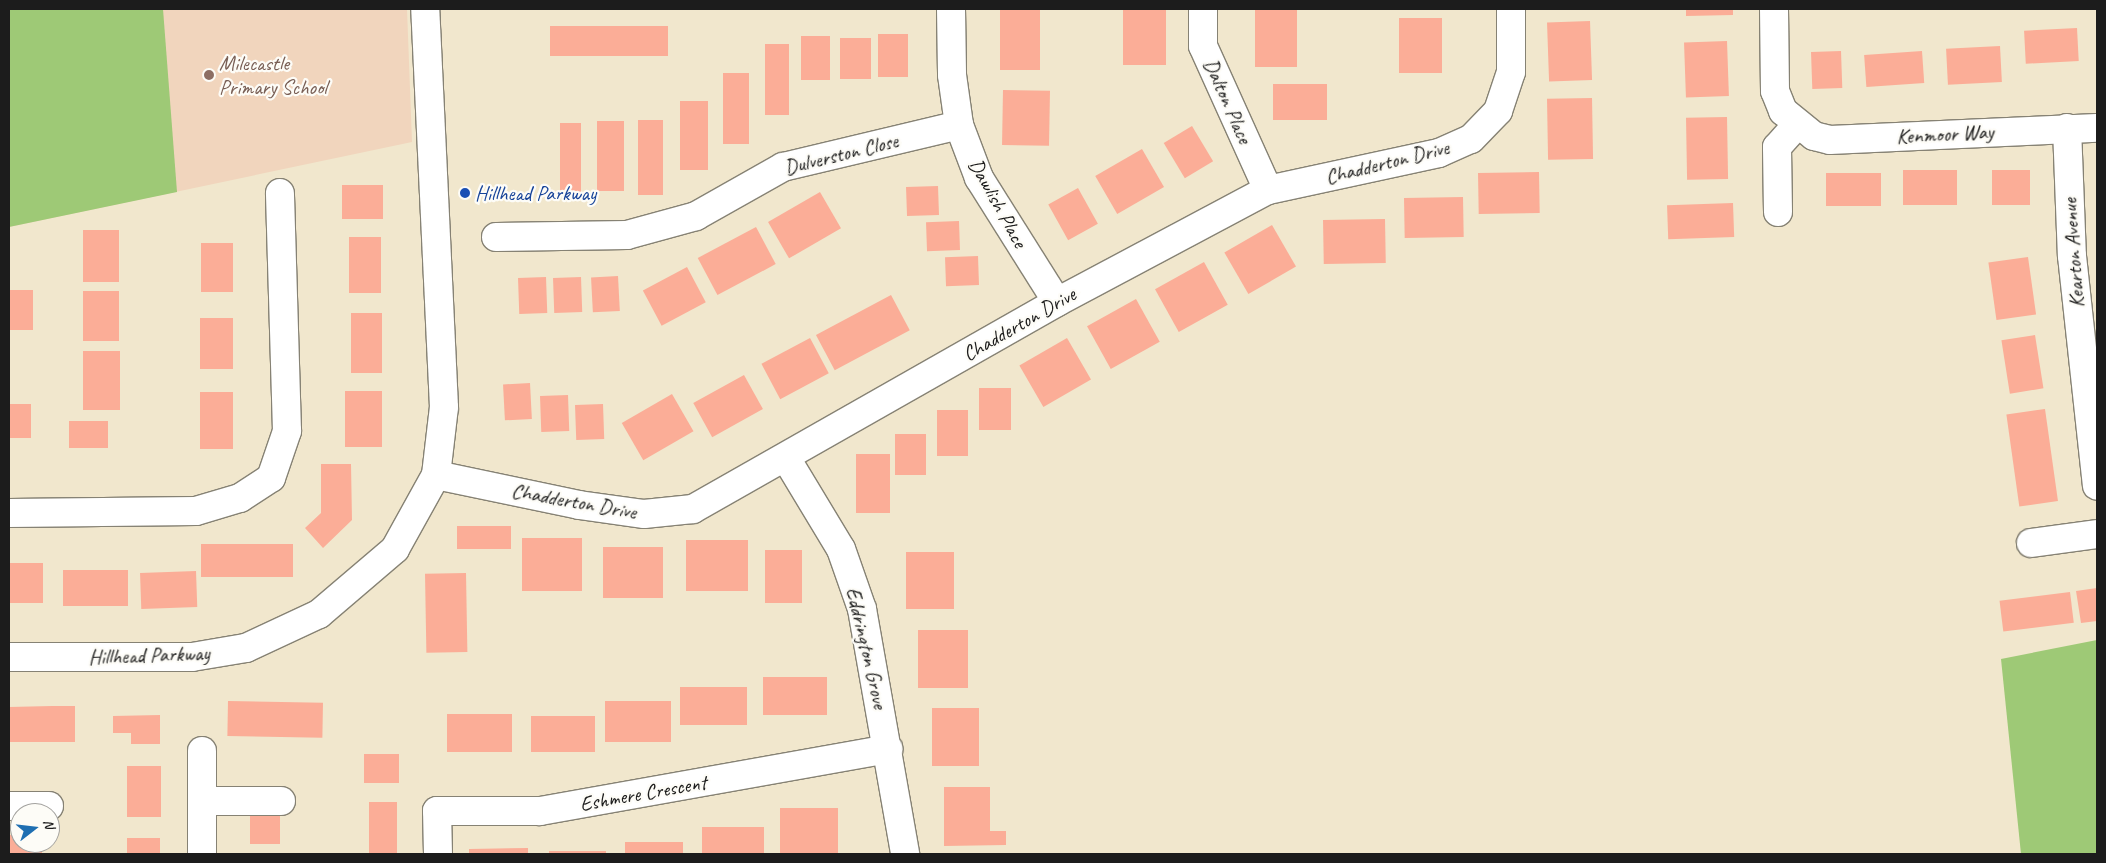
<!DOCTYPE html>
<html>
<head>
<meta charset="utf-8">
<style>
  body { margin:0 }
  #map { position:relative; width:2106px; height:863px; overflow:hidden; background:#f1e7cd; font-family:Caveat,sans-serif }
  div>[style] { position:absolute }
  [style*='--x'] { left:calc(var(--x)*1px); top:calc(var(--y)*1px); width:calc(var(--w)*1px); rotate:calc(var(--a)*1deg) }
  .built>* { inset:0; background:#f1d5bd }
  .green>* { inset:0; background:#9ec976 }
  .building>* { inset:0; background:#fbad97; transform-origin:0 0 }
  .roads { filter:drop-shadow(1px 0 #868274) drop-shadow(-1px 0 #868274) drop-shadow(0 1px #868274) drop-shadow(0 -1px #868274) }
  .street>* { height:28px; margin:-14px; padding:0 14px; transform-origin:14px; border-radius:14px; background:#fff }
  .dots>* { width:14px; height:14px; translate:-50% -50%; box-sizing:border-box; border:2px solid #fdfcf7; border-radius:50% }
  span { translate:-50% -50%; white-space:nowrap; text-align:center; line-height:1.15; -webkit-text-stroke:4.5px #fdfcf7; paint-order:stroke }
  .education-label { font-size:21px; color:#785e54 }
  .left { translate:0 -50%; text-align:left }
  .street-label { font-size:21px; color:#1c1c1c }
  .transit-label { font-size:21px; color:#164399 }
  .frame { position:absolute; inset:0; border:10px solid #1c1c1c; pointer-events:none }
  .north { position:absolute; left:10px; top:803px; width:50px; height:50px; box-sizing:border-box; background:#fdfcf7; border:1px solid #a3a29f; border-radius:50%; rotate:74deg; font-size:14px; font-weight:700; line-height:20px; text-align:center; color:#1c1c1c }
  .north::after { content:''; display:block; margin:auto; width:18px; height:22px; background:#1f6fb2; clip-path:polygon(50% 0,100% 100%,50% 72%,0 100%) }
</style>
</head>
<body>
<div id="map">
  <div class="built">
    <i style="clip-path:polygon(9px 9px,407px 9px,412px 142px,9px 227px)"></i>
  </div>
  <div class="green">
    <i style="clip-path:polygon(9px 9px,163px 9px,177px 192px,9px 227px)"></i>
    <i style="clip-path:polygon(2097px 640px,2097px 854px,2021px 854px,2001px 659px)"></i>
  </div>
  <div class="building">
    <i style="left:1000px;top:9px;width:40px;height:61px"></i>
    <i style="left:1123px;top:9px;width:43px;height:56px"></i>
    <i style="left:1255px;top:9px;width:42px;height:58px"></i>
    <i style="clip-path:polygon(1686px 9px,1733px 9px,1733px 15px,1686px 16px)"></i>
    <i style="left:1399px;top:18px;width:43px;height:55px"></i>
    <i style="left:1590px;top:21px;width:59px;height:43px;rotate:88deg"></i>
    <i style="left:668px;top:26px;width:30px;height:118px;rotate:90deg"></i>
    <i style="left:2077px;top:28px;width:33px;height:53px;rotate:87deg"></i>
    <i style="left:878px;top:34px;width:30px;height:43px"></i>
    <i style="left:801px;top:36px;width:29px;height:44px"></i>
    <i style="left:840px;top:38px;width:31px;height:41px"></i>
    <i style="left:1727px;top:41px;width:55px;height:43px;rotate:88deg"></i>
    <i style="left:765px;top:44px;width:24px;height:71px"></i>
    <i style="left:2000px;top:46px;width:36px;height:54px;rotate:87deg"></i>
    <i style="left:1841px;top:51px;width:37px;height:30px;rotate:88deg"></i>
    <i style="left:1922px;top:51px;width:32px;height:58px;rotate:86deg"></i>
    <i style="left:723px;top:73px;width:26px;height:71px"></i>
    <i style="left:1273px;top:84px;width:54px;height:36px"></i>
    <i style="left:1003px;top:90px;width:47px;height:55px;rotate:1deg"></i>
    <i style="left:1592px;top:98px;width:61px;height:45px;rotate:89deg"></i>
    <i style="left:680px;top:101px;width:28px;height:69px"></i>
    <i style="left:1727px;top:117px;width:62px;height:41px;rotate:89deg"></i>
    <i style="left:638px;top:120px;width:25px;height:75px"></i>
    <i style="left:597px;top:121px;width:27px;height:70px"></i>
    <i style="left:560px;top:123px;width:21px;height:70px"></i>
    <i style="left:1192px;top:126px;width:41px;height:33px;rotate:59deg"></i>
    <i style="left:1142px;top:149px;width:44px;height:54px;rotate:60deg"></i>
    <i style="left:1903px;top:170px;width:54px;height:35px"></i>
    <i style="left:1992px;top:170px;width:38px;height:35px"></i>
    <i style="left:1539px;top:172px;width:41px;height:61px;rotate:89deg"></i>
    <i style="left:1826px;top:173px;width:55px;height:33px"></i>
    <i style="left:342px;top:185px;width:41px;height:34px"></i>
    <i style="left:938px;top:186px;width:29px;height:32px;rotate:88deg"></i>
    <i style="left:1078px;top:188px;width:41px;height:34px;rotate:61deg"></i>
    <i style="left:820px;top:192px;width:42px;height:60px;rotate:60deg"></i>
    <i style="left:1463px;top:197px;width:40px;height:59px;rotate:89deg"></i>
    <i style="left:1733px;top:203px;width:34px;height:66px;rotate:88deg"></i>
    <i style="left:1385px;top:219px;width:44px;height:62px;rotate:89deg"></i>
    <i style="left:959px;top:221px;width:29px;height:33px;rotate:88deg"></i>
    <i style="left:1272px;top:225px;width:48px;height:55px;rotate:60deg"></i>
    <i style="left:756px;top:227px;width:42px;height:66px;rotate:62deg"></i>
    <i style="left:83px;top:230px;width:36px;height:52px"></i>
    <i style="left:349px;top:237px;width:32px;height:56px"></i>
    <i style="left:201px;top:243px;width:32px;height:49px"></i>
    <i style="left:978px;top:256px;width:29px;height:33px;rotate:88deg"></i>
    <i style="left:2028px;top:257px;width:58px;height:40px;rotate:82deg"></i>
    <i style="left:1204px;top:262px;width:49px;height:56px;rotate:61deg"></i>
    <i style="left:687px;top:267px;width:40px;height:50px;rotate:62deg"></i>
    <i style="left:618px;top:276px;width:35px;height:27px;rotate:87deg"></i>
    <i style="left:546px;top:277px;width:36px;height:28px;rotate:88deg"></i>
    <i style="left:581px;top:277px;width:35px;height:28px;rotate:88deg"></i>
    <i style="left:9px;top:290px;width:24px;height:40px"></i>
    <i style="left:119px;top:291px;width:50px;height:36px;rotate:90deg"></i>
    <i style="left:891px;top:295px;width:40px;height:85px;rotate:62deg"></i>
    <i style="left:1136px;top:299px;width:49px;height:56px;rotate:61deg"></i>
    <i style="left:351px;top:313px;width:31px;height:60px"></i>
    <i style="left:200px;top:318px;width:33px;height:51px"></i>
    <i style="left:2035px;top:335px;width:54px;height:34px;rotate:81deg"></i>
    <i style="left:810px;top:338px;width:40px;height:55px;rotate:62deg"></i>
    <i style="left:1067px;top:338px;width:48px;height:55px;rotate:60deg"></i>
    <i style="left:83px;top:351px;width:37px;height:59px"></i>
    <i style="left:744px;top:375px;width:39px;height:58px;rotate:61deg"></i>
    <i style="left:530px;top:383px;width:36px;height:27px;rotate:87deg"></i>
    <i style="left:1011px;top:388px;width:42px;height:32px;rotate:90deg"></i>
    <i style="left:345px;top:391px;width:37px;height:56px"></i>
    <i style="left:200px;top:392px;width:33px;height:57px"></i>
    <i style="left:672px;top:394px;width:43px;height:58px;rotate:60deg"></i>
    <i style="left:568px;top:395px;width:36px;height:28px;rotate:88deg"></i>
    <i style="left:9px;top:404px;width:22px;height:34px"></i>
    <i style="left:603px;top:404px;width:35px;height:28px;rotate:88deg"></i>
    <i style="left:2045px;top:409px;width:93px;height:39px;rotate:82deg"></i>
    <i style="left:968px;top:410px;width:46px;height:31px;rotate:90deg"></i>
    <i style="left:108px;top:421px;width:27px;height:39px;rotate:90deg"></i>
    <i style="left:895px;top:434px;width:31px;height:41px"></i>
    <i style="left:856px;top:454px;width:34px;height:59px"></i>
    <i style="clip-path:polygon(321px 464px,351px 464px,352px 520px,323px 548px,305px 528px,321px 513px)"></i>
    <i style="left:457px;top:526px;width:54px;height:23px"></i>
    <i style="left:582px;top:538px;width:53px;height:60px;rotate:90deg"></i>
    <i style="left:686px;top:540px;width:62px;height:51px"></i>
    <i style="left:293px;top:544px;width:33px;height:92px;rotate:90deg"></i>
    <i style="left:603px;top:547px;width:60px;height:51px"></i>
    <i style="left:802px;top:550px;width:53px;height:37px;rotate:90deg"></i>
    <i style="left:906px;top:552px;width:48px;height:57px"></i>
    <i style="left:9px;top:563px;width:34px;height:40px"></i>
    <i style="left:63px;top:570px;width:65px;height:36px"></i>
    <i style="left:196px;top:571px;width:36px;height:56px;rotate:88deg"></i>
    <i style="left:466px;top:573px;width:79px;height:41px;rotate:89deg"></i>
    <i style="clip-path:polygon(2097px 588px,2097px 621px,2081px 623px,2076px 591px)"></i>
    <i style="left:2070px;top:592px;width:31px;height:71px;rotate:83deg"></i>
    <i style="left:918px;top:630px;width:50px;height:58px"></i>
    <i style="left:827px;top:677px;width:38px;height:64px;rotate:90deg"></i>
    <i style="left:680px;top:687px;width:67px;height:38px"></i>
    <i style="left:228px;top:701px;width:95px;height:35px;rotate:1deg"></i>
    <i style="left:605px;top:701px;width:66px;height:41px"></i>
    <i style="clip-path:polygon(52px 706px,75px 706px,75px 742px,9px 742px,9px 707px)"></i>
    <i style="left:979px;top:708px;width:58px;height:47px;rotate:90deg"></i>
    <i style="left:512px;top:714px;width:38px;height:65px;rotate:90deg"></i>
    <i style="clip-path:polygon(160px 715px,160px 744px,131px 744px,131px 733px,113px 733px,113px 716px)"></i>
    <i style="left:531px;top:716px;width:64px;height:36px"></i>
    <i style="left:364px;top:754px;width:35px;height:29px"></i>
    <i style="left:127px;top:766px;width:34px;height:51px"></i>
    <i style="clip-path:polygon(944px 787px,990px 787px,990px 831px,1006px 831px,1006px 845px,944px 846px)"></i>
    <i style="left:369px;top:802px;width:28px;height:52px"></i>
    <i style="left:780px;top:808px;width:58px;height:46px"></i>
    <i style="left:250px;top:813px;width:30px;height:31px"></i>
    <i style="left:764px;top:827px;width:27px;height:62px;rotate:90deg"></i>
    <i style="clip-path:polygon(9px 835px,20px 835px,20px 843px,42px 843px,42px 854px,9px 854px)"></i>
    <i style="left:127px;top:838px;width:33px;height:16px"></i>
    <i style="left:683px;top:842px;width:12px;height:58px;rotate:90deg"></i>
    <i style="clip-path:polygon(528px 848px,528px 854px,469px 854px,469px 849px)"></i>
    <i style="left:549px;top:851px;width:57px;height:3px"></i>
  </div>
  <div class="roads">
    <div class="street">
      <i style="--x:951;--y:9;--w:66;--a:89.1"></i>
      <i style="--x:952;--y:75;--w:50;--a:82"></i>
      <i style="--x:959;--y:125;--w:57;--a:69.3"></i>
      <i style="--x:979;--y:178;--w:146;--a:57.8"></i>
      <i style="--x:1203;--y:9;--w:37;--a:90"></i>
      <i style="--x:1203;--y:46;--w:158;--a:65.7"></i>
      <i style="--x:1774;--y:9;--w:82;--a:89.3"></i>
      <i style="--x:1775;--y:91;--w:22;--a:68"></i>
      <i style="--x:1783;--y:111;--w:40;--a:39"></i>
      <i style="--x:1814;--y:136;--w:16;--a:14"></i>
      <i style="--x:1830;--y:140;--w:267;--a:-2.6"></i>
      <i style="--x:2067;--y:128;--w:128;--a:87.8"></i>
      <i style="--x:2072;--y:256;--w:231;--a:83.8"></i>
      <i style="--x:1778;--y:212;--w:65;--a:-90.9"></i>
      <i style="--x:1777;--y:147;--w:30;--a:-48"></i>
      <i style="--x:496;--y:237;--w:131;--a:-0.9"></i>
      <i style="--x:627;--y:235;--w:72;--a:-15.4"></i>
      <i style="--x:696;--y:216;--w:100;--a:-29.4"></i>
      <i style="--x:783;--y:167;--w:181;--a:-13.4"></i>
      <i style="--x:786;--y:458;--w:106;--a:58.9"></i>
      <i style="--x:841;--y:549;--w:64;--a:70.7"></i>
      <i style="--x:862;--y:609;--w:249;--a:80"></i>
      <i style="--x:436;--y:475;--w:146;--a:11.8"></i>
      <i style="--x:579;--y:505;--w:66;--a:7.9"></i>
      <i style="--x:644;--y:514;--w:49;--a:-5.8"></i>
      <i style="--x:693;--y:509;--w:419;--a:-29.6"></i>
      <i style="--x:1057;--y:302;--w:239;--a:-28"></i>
      <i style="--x:1268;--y:190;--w:175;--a:-12.2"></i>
      <i style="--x:1439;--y:153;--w:35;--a:-24"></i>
      <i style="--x:1471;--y:139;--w:39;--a:-46"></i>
      <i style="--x:1498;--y:111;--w:41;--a:-71.6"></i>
      <i style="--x:1511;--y:72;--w:63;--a:-90"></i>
      <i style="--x:9;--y:513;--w:187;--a:-0.6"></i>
      <i style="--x:196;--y:511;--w:46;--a:-16.5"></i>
      <i style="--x:240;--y:498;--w:37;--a:-33"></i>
      <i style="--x:271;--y:478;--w:50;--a:-71.2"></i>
      <i style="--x:287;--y:431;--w:238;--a:-91.7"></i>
      <i style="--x:2031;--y:543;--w:67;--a:-7.8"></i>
      <i style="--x:9;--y:657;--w:183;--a:0"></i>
      <i style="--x:192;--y:657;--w:55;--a:-9.5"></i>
      <i style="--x:246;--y:648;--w:81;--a:-25"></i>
      <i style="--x:319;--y:614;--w:100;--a:-40.5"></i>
      <i style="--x:395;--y:549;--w:85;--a:-61"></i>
      <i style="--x:436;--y:475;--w:68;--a:-83.3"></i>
      <i style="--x:444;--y:407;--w:398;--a:-92.7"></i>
      <i style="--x:202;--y:751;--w:103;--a:90"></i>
      <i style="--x:202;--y:801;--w:79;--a:0"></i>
      <i style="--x:9;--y:806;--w:40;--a:0"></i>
      <i style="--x:438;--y:854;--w:43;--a:-91.3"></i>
      <i style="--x:437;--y:811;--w:103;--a:0"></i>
      <i style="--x:540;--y:811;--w:354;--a:-10.1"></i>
    </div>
  </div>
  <div class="dots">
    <i style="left:209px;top:75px;background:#8d6e63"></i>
    <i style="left:465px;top:193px;background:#1a4fb4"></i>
  </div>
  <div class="education-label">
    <span class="left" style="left:219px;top:75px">Milecastle<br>Primary School</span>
  </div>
  <div class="street-label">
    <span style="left:1228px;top:101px;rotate:66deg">Dalton Place</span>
    <span style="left:1945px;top:134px;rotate:-3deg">Kenmoor Way</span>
    <span style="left:841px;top:154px;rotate:-14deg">Dulverston Close</span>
    <span style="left:1387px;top:162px;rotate:-14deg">Chadderton Drive</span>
    <span style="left:998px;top:203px;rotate:61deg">Dawlish Place</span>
    <span style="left:2073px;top:253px;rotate:-94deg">Kearton Avenue</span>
    <span style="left:1019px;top:324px;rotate:-30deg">Chadderton Drive</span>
    <span style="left:574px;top:501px;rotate:10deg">Chadderton Drive</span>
    <span style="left:867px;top:648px;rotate:77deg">Eddrington Grove</span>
    <span style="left:149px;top:655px;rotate:-2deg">Hillhead Parkway</span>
    <span style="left:643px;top:793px;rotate:-10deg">Eshmere Crescent</span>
  </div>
  <div class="transit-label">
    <span class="left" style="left:475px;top:193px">Hillhead Parkway</span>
  </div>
  <div class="frame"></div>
  <div class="north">N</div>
</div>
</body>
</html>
